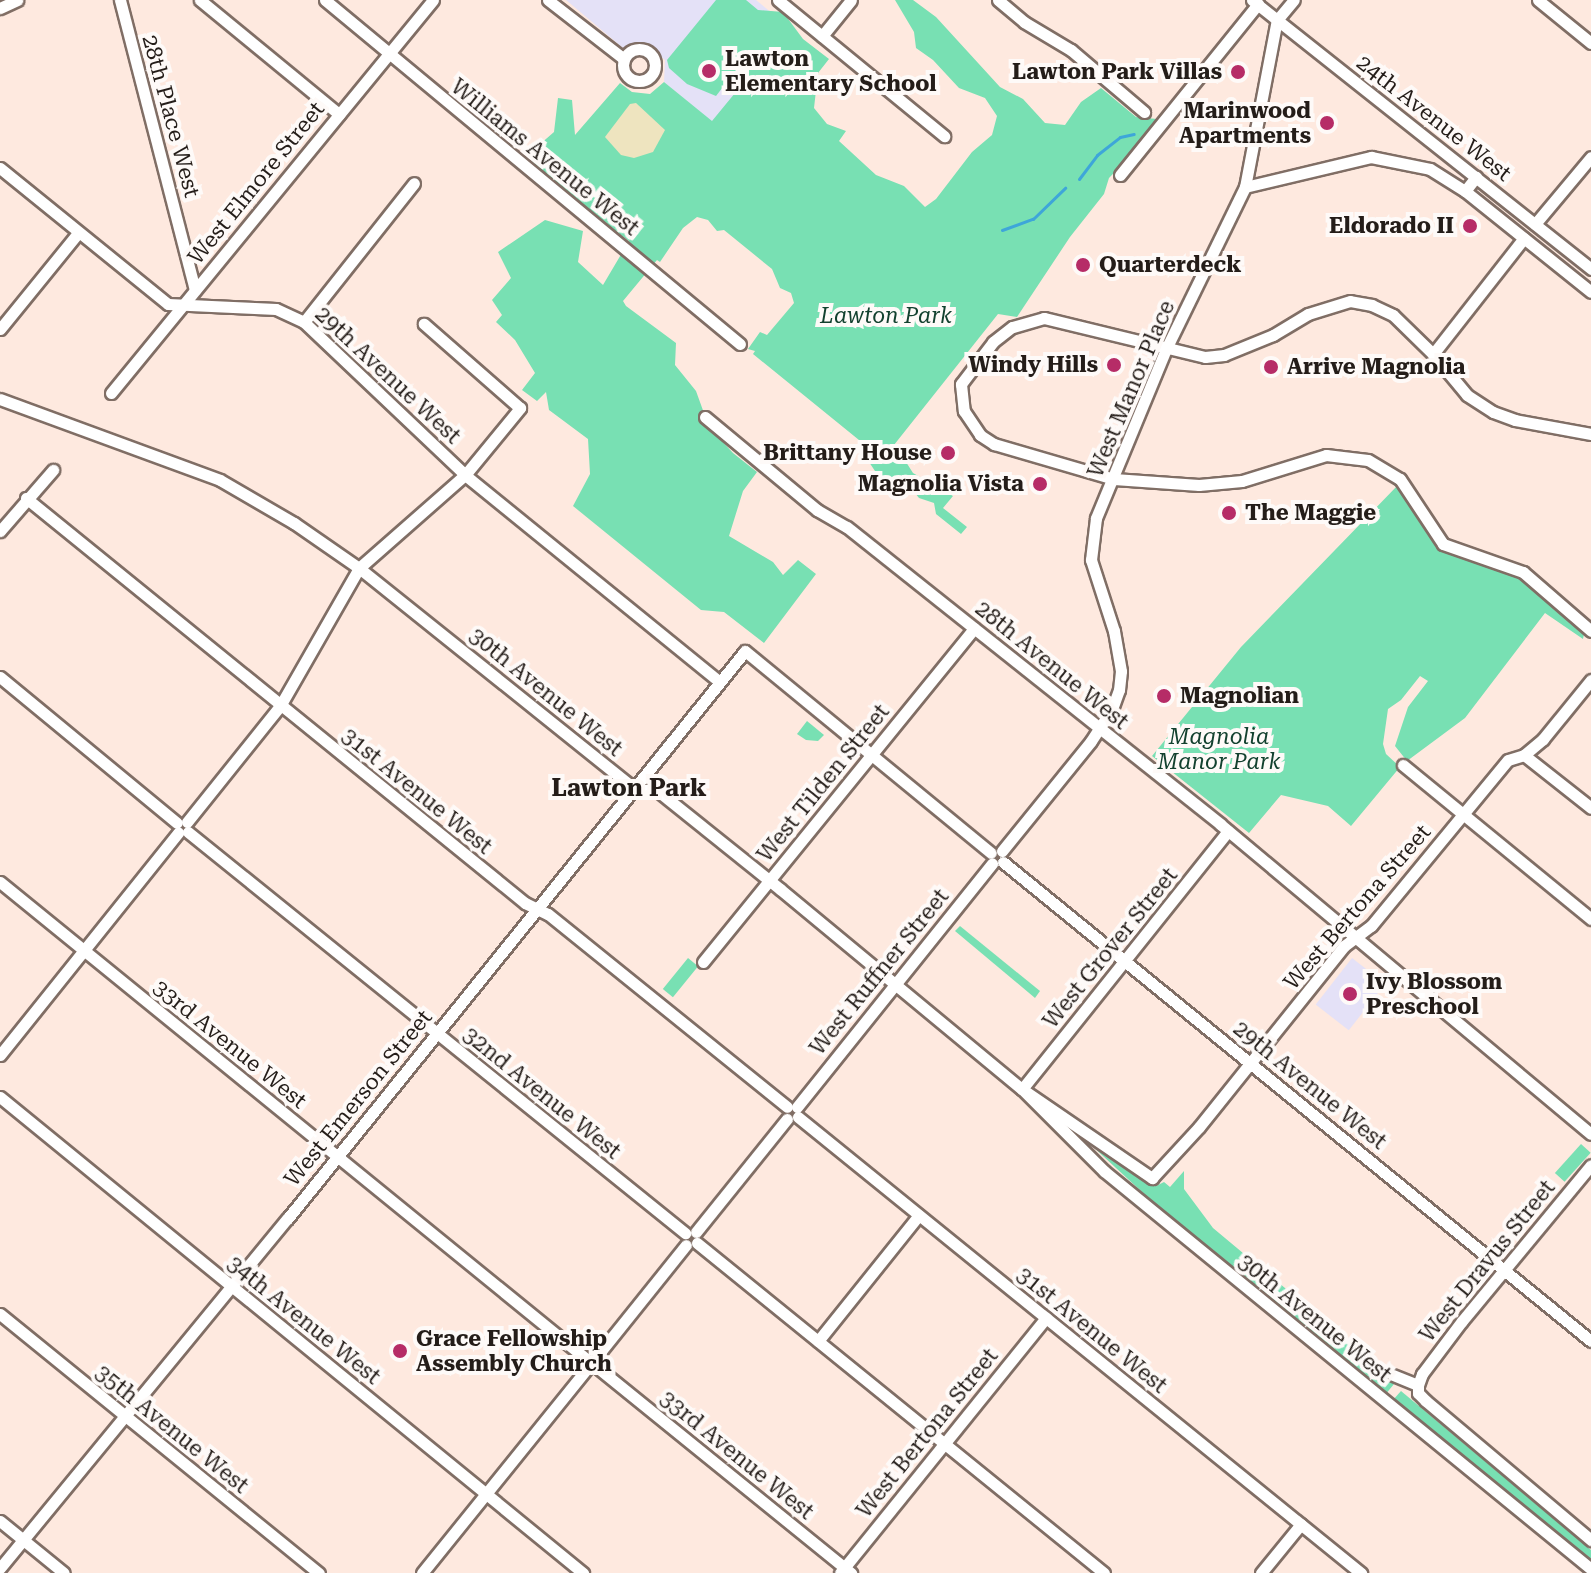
<!DOCTYPE html>
<html>
<head>
<meta charset="utf-8">
<style>
  body { margin:0 }
  #map { position:relative; width:1591px; height:1573px; overflow:hidden; background:#fee9df; font-family:"Roboto Serif",serif }
  div>[style] { position:absolute }
  [style*='--x'] { left:calc(var(--x)*1px); top:calc(var(--y)*1px); width:calc(var(--w)*1px); rotate:calc(var(--a)*1deg) }
  .education>* { inset:0; background:#e4e1f7; transform-origin:0 0 }
  .green>* { inset:0; background:#78e0b3; transform-origin:0 0 }
  .sand>* { inset:0; background:#eee4bf }
  .stream>* { height:3px; margin:-1.5px; padding:0 1.5px; transform-origin:1.5px; border-radius:1.5px; background:#3ea6d9 }
  .roads { filter:drop-shadow(2px 0 #806e65) drop-shadow(-2px 0 #806e65) drop-shadow(0 2px #806e65) drop-shadow(0 -2px #806e65) }
  .minor>* { height:11px; margin:-5.5px; padding:0 5.5px; transform-origin:5.5px; border-radius:5.5px; background:#fff }
  .minor>.ring { margin:-5.5px; padding:0; box-sizing:content-box; background:none; border:11px solid #fff; border-radius:50% }
  .dots>* { width:22px; height:22px; translate:-50% -50%; box-sizing:border-box; border:4px solid #fefaf8; border-radius:50% }
  span { translate:-50% -50%; white-space:nowrap; text-align:center; line-height:1.15; -webkit-text-stroke:8px #fefaf8; paint-order:stroke }
  .poi-label { font-size:22px; color:#241d19; font-weight:700 }
  .left { translate:0 -50%; text-align:left }
  .right { translate:-100% -50%; text-align:right }
  .street-label { font-size:22px; color:#241d19 }
  .park-label { font-size:22px; color:#13412f; font-style:italic }
  .neighbourhood-label { font-size:24px; color:#241d19; font-weight:700 }
</style>
</head>
<body>
<div id="map">
  <div class="education">
    <i style="clip-path:polygon(566px 0,756px 0,789px 27px,712px 122px,664px 82px,665px 60px,645px 43px,623px 48px)"></i>
    <i style="left:1352px;top:958px;width:42px;height:59px;rotate:38deg"></i>
  </div>
  <div class="green">
    <i style="clip-path:polygon(716px 0,746px 0,758px 10px,783px 12px,803px 39px,829px 59px,818px 73px,814px 108px,827px 124px,846px 131px,839px 141px,876px 175px,904px 186px,925px 207px,936px 199px,972px 152px,992px 135px,997px 116px,985px 98px,959px 88px,933px 60px,916px 48px,914px 32px,895px 0,913px 0,936px 17px,1000px 87px,1023px 99px,1045px 123px,1065px 125px,1081px 102px,1101px 88px,1136px 117px,1157px 119px,1142px 144px,1109px 178px,1104px 194px,1070px 237px,1017px 317px,998px 314px,890px 450px,906px 462px,913px 473px,953px 496px,943px 508px,967px 527px,961px 534px,936px 514px,934px 503px,919px 498px,911px 488px,898px 500px,888px 483px,885px 488px,877px 489px,873px 485px,875px 471px,863px 453px,866px 450px,873px 456px,875px 453px,753px 354px,755px 351px,748px 349px,760px 332px,767px 335px,794px 303px,791px 293px,780px 288px,772px 269px,724px 230px,717px 231px,708px 220px,697px 217px,683px 228px,660px 262px,657px 260px,623px 301px,626px 306px,676px 343px,675px 365px,696px 391px,709px 427px,733px 453px,757px 472px,743px 491px,729px 536px,773px 562px,783px 575px,798px 560px,816px 574px,764px 643px,724px 612px,701px 610px,573px 506px,590px 474px,588px 439px,549px 410px,546px 392px,537px 401px,522px 390px,535px 373px,515px 340px,496px 322px,502px 315px,492px 300px,511px 278px,498px 252px,545px 220px,583px 231px,578px 262px,603px 285px,629px 241px,613px 229px,610px 230px,592px 211px,588px 214px,577px 199px,533px 167px,531px 152px,554px 132px,558px 98px,572px 100px,575px 135px,620px 83px,632px 92px,650px 94px,664px 82px,712px 121px,749px 76px,743px 61px,716px 96px,687px 84px,669px 68px,667px 60px)"></i>
    <i style="clip-path:polygon(1399px 484px,1437px 533px,1455px 547px,1530px 576px,1571px 614px,1584px 634px,1583px 639px,1545px 613px,1465px 718px,1407px 761px,1395px 746px,1408px 707px,1428px 681px,1420px 676px,1401px 700px,1388px 709px,1383px 744px,1386px 754px,1400px 767px,1351px 826px,1328px 806px,1281px 795px,1249px 833px,1152px 756px,1241px 647px)"></i>
    <i style="clip-path:polygon(807px 721px,824px 735px,818px 741px,806px 740px,797px 734px)"></i>
    <i style="clip-path:polygon(960px 926px,1040px 991px,1035px 998px,955px 931px)"></i>
    <i style="left:688px;top:958px;width:13px;height:40px;rotate:39deg"></i>
    <i style="clip-path:polygon(1077px 1132px,1156px 1186px,1164px 1182px,1170px 1187px,1184px 1171px,1184px 1189px,1213px 1228px,1388px 1374px,1394px 1384px,1385px 1395px,1155px 1204px)"></i>
    <i style="left:1581px;top:1144px;width:13px;height:39px;rotate:42deg"></i>
    <i style="clip-path:polygon(1401px 1391px,1591px 1550px,1591px 1561px,1393px 1400px)"></i>
  </div>
  <div class="sand">
    <i style="clip-path:polygon(636px 103px,665px 130px,653px 152px,634px 158px,621px 155px,605px 137px,630px 104px)"></i>
  </div>
  <div class="stream">
    <i style="--x:1079;--y:179;--w:30;--a:-53"></i>
    <i style="--x:1097;--y:155;--w:29;--a:-38"></i>
    <i style="--x:1120;--y:137;--w:14;--a:-12"></i>
    <i style="--x:1002;--y:230;--w:33;--a:-20"></i>
    <i style="--x:1033;--y:219;--w:45;--a:-44.1"></i>
  </div>
  <div class="roads">
    <div class="minor">
      <i style="--x:120;--y:0;--w:299;--a:75.5"></i>
      <i style="--x:200;--y:0;--w:180;--a:39.4"></i>
      <i style="--x:325;--y:0;--w:539;--a:39.66"></i>
      <i style="--x:548;--y:0;--w:96;--a:37.8"></i>
      <i style="--x:778;--y:0;--w:215;--a:39.3"></i>
      <i style="--x:998;--y:0;--w:34;--a:40"></i>
      <i style="--x:1024;--y:22;--w:55;--a:30.8"></i>
      <i style="--x:1071;--y:50;--w:96;--a:40.3"></i>
      <i style="--x:1252;--y:0;--w:433;--a:38.4"></i>
      <i style="--x:1538;--y:0;--w:68;--a:39.1"></i>
      <i style="--x:0;--y:8;--w:19;--a:-25"></i>
      <i style="--x:822;--y:36;--w:46;--a:-51.1"></i>
      <i class="ring" style="left:623px;top:49px;width:21px;height:21px"></i>
      <i style="--x:0;--y:168;--w:216;--a:39"></i>
      <i style="--x:168;--y:304;--w:108;--a:2.7"></i>
      <i style="--x:276;--y:309;--w:31;--a:25"></i>
      <i style="--x:304;--y:322;--w:222;--a:43.5"></i>
      <i style="--x:465;--y:475;--w:328;--a:39.1"></i>
      <i style="--x:1120;--y:175;--w:220;--a:-51.1"></i>
      <i style="--x:1245;--y:187;--w:130;--a:-13.4"></i>
      <i style="--x:1371;--y:157;--w:60;--a:11.5"></i>
      <i style="--x:1430;--y:169;--w:41;--a:32.2"></i>
      <i style="--x:1465;--y:191;--w:18;--a:-52"></i>
      <i style="--x:1465;--y:191;--w:161;--a:38.7"></i>
      <i style="--x:1535;--y:224;--w:87;--a:-50.1"></i>
      <i style="--x:304;--y:322;--w:177;--a:-51.6"></i>
      <i style="--x:0;--y:329;--w:124;--a:-50.9"></i>
      <i style="--x:1433;--y:354;--w:147;--a:-51.9"></i>
      <i style="--x:111;--y:393;--w:508;--a:-50.67"></i>
      <i style="--x:0;--y:399;--w:234;--a:20.2"></i>
      <i style="--x:220;--y:480;--w:86;--a:30.2"></i>
      <i style="--x:294;--y:523;--w:79;--a:34.7"></i>
      <i style="--x:359;--y:568;--w:352;--a:38.7"></i>
      <i style="--x:634;--y:788;--w:25;--a:9"></i>
      <i style="--x:659;--y:792;--w:155;--a:38.7"></i>
      <i style="--x:780;--y:889;--w:314;--a:39.6"></i>
      <i style="--x:1022;--y:1089;--w:116;--a:45"></i>
      <i style="--x:1104;--y:1171;--w:629;--a:39.26"></i>
      <i style="--x:705;--y:417;--w:146;--a:39.7"></i>
      <i style="--x:817;--y:510;--w:34;--a:30"></i>
      <i style="--x:847;--y:527;--w:477;--a:38.5"></i>
      <i style="--x:1220;--y:824;--w:483;--a:39.9"></i>
      <i style="--x:1591;--y:434;--w:77;--a:-169.6"></i>
      <i style="--x:1515;--y:420;--w:23;--a:-160"></i>
      <i style="--x:1493;--y:412;--w:31;--a:-147"></i>
      <i style="--x:1467;--y:395;--w:53;--a:-129.7"></i>
      <i style="--x:1433;--y:354;--w:56;--a:-135.7"></i>
      <i style="--x:1393;--y:315;--w:23;--a:-155"></i>
      <i style="--x:1372;--y:305;--w:22;--a:-170"></i>
      <i style="--x:1350;--y:301;--w:44;--a:162.8"></i>
      <i style="--x:1308;--y:314;--w:41;--a:149"></i>
      <i style="--x:1273;--y:335;--w:53;--a:157.8"></i>
      <i style="--x:1224;--y:355;--w:19;--a:174"></i>
      <i style="--x:1205;--y:357;--w:166;--a:-166.4"></i>
      <i style="--x:1044;--y:318;--w:33;--a:164"></i>
      <i style="--x:1012;--y:327;--w:24;--a:142"></i>
      <i style="--x:993;--y:342;--w:53;--a:127.3"></i>
      <i style="--x:961;--y:384;--w:27;--a:84"></i>
      <i style="--x:964;--y:411;--w:29;--a:56"></i>
      <i style="--x:980;--y:435;--w:17;--a:33"></i>
      <i style="--x:994;--y:444;--w:125;--a:16.3"></i>
      <i style="--x:1114;--y:479;--w:85;--a:4"></i>
      <i style="--x:1199;--y:485;--w:43;--a:-5.3"></i>
      <i style="--x:1242;--y:481;--w:88;--a:-17.2"></i>
      <i style="--x:1326;--y:455;--w:42;--a:6.8"></i>
      <i style="--x:1368;--y:460;--w:37;--a:31"></i>
      <i style="--x:1400;--y:479;--w:78;--a:56.5"></i>
      <i style="--x:1443;--y:544;--w:85;--a:19.3"></i>
      <i style="--x:1523;--y:572;--w:90;--a:40.9"></i>
      <i style="--x:26;--y:498;--w:643;--a:39.06"></i>
      <i style="--x:525;--y:903;--w:25;--a:26"></i>
      <i style="--x:548;--y:914;--w:307;--a:38.9"></i>
      <i style="--x:0;--y:531;--w:81;--a:-49"></i>
      <i style="--x:0;--y:677;--w:229;--a:39.5"></i>
      <i style="--x:1524;--y:755;--w:85;--a:38.3"></i>
      <i style="--x:1403;--y:765;--w:243;--a:39.3"></i>
      <i style="--x:187;--y:822;--w:149;--a:-51.3"></i>
      <i style="--x:280;--y:706;--w:159;--a:-60.2"></i>
      <i style="--x:359;--y:568;--w:141;--a:-41.3"></i>
      <i style="--x:465;--y:475;--w:87;--a:-50.6"></i>
      <i style="--x:520;--y:408;--w:128;--a:-138.8"></i>
      <i style="--x:1228;--y:831;--w:330;--a:128.6"></i>
      <i style="--x:1022;--y:1089;--w:158;--a:34.4"></i>
      <i style="--x:1152;--y:1178;--w:69;--a:-47.3"></i>
      <i style="--x:1199;--y:1127;--w:232;--a:-51.3"></i>
      <i style="--x:1344;--y:946;--w:34;--a:-37"></i>
      <i style="--x:1371;--y:926;--w:215;--a:-50.5"></i>
      <i style="--x:1508;--y:760;--w:17;--a:-17"></i>
      <i style="--x:1524;--y:755;--w:25;--a:-40"></i>
      <i style="--x:1543;--y:739;--w:76;--a:-50.9"></i>
      <i style="--x:188;--y:832;--w:639;--a:38.9"></i>
      <i style="--x:1002;--y:851;--w:141;--a:-51"></i>
      <i style="--x:1091;--y:741;--w:38;--a:-57"></i>
      <i style="--x:1112;--y:709;--w:20;--a:-70"></i>
      <i style="--x:1119;--y:690;--w:19;--a:-84"></i>
      <i style="--x:1121;--y:671;--w:41;--a:-99.9"></i>
      <i style="--x:1114;--y:631;--w:75;--a:-107.9"></i>
      <i style="--x:1091;--y:560;--w:42;--a:-83.2"></i>
      <i style="--x:1096;--y:518;--w:183;--a:-67.5"></i>
      <i style="--x:1166;--y:349;--w:180;--a:-64"></i>
      <i style="--x:1245;--y:187;--w:170;--a:-79.2"></i>
      <i style="--x:1277;--y:20;--w:26;--a:-50"></i>
      <i style="--x:1003;--y:862;--w:758;--a:39.17"></i>
      <i style="--x:0;--y:882;--w:754;--a:39.13"></i>
      <i style="--x:703;--y:962;--w:430;--a:-50.9"></i>
      <i style="--x:0;--y:1055;--w:285;--a:-51.3"></i>
      <i style="--x:0;--y:1097;--w:753;--a:39.23"></i>
      <i style="--x:797;--y:1107;--w:312;--a:-51.3"></i>
      <i style="--x:798;--y:1117;--w:725;--a:39.01"></i>
      <i style="--x:696;--y:1232;--w:145;--a:-51.2"></i>
      <i style="--x:697;--y:1243;--w:524;--a:39.04"></i>
      <i style="--x:0;--y:1314;--w:411;--a:39.1"></i>
      <i style="--x:818;--y:1341;--w:161;--a:-51.3"></i>
      <i style="--x:597;--y:1356;--w:142;--a:-51.3"></i>
      <i style="--x:598;--y:1368;--w:326;--a:39"></i>
      <i style="--x:1393;--y:1375;--w:27;--a:22"></i>
      <i style="--x:1418;--y:1385;--w:12;--a:-70"></i>
      <i style="--x:1422;--y:1374;--w:66;--a:-53"></i>
      <i style="--x:1462;--y:1321;--w:202;--a:-50.4"></i>
      <i style="--x:1418;--y:1385;--w:8;--a:90"></i>
      <i style="--x:1418;--y:1393;--w:11;--a:45"></i>
      <i style="--x:1426;--y:1401;--w:216;--a:40.1"></i>
      <i style="--x:0;--y:1521;--w:82;--a:39.1"></i>
      <i style="--x:0;--y:1568;--w:453;--a:-50.6"></i>
      <i style="--x:288;--y:1218;--w:728;--a:-51.13"></i>
      <i style="--x:745;--y:651;--w:318;--a:39.4"></i>
      <i style="--x:422;--y:1573;--w:261;--a:-51.1"></i>
      <i style="--x:840;--y:1573;--w:328;--a:-51.1"></i>
      <i style="--x:1261;--y:1573;--w:63;--a:-50.8"></i>
    </div>
  </div>
  <div class="dots">
    <i style="left:709px;top:71px;background:#b62c67"></i>
    <i style="left:1238px;top:72px;background:#b62c67"></i>
    <i style="left:1327px;top:123px;background:#b62c67"></i>
    <i style="left:1470px;top:226px;background:#b62c67"></i>
    <i style="left:1083px;top:265px;background:#b62c67"></i>
    <i style="left:1114px;top:365px;background:#b62c67"></i>
    <i style="left:1271px;top:367px;background:#b62c67"></i>
    <i style="left:948px;top:453px;background:#b62c67"></i>
    <i style="left:1040px;top:484px;background:#b62c67"></i>
    <i style="left:1229px;top:513px;background:#b62c67"></i>
    <i style="left:1164px;top:696px;background:#b62c67"></i>
    <i style="left:1350px;top:994px;background:#b62c67"></i>
    <i style="left:400px;top:1351px;background:#b62c67"></i>
  </div>
  <div class="poi-label">
    <span class="left" style="left:725px;top:71px">Lawton<br>Elementary School</span>
    <span class="right" style="left:1222px;top:72px">Lawton Park Villas</span>
    <span class="right" style="left:1311px;top:123px">Marinwood<br>Apartments</span>
    <span class="right" style="left:1454px;top:226px">Eldorado II</span>
    <span class="left" style="left:1099px;top:265px">Quarterdeck</span>
    <span class="right" style="left:1098px;top:365px">Windy Hills</span>
    <span class="left" style="left:1287px;top:367px">Arrive Magnolia</span>
    <span class="right" style="left:932px;top:453px">Brittany House</span>
    <span class="right" style="left:1024px;top:484px">Magnolia Vista</span>
    <span class="left" style="left:1245px;top:513px">The Maggie</span>
    <span class="left" style="left:1180px;top:696px">Magnolian</span>
    <span class="left" style="left:1366px;top:994px">Ivy Blossom<br>Preschool</span>
    <span class="left" style="left:416px;top:1351px">Grace Fellowship<br>Assembly Church</span>
  </div>
  <div class="street-label">
    <span style="left:171px;top:116px;rotate:75deg">28th Place West</span>
    <span style="left:1434px;top:118px;rotate:38deg">24th Avenue West</span>
    <span style="left:545px;top:157px;rotate:39deg">Williams Avenue West</span>
    <span style="left:256px;top:183px;rotate:-51deg">West Elmore Street</span>
    <span style="left:388px;top:375px;rotate:43deg">29th Avenue West</span>
    <span style="left:1131px;top:389px;rotate:-67deg">West Manor Place</span>
    <span style="left:1052px;top:665px;rotate:39deg">28th Avenue West</span>
    <span style="left:546px;top:692px;rotate:39deg">30th Avenue West</span>
    <span style="left:823px;top:783px;rotate:-51deg">West Tilden Street</span>
    <span style="left:417px;top:791px;rotate:39deg">31st Avenue West</span>
    <span style="left:1357px;top:907px;rotate:-49deg">West Bertona Street</span>
    <span style="left:1110px;top:948px;rotate:-51deg">West Grover Street</span>
    <span style="left:879px;top:972px;rotate:-51deg">West Ruffner Street</span>
    <span style="left:230px;top:1044px;rotate:39deg">33rd Avenue West</span>
    <span style="left:1310px;top:1085px;rotate:39deg">29th Avenue West</span>
    <span style="left:542px;top:1093px;rotate:39deg">32nd Avenue West</span>
    <span style="left:358px;top:1098px;rotate:-51deg">West Emerson Street</span>
    <span style="left:1487px;top:1261px;rotate:-51deg">West Dravus Street</span>
    <span style="left:1315px;top:1318px;rotate:39deg">30th Avenue West</span>
    <span style="left:304px;top:1320px;rotate:39deg">34th Avenue West</span>
    <span style="left:1092px;top:1330px;rotate:39deg">31st Avenue West</span>
    <span style="left:172px;top:1429px;rotate:39deg">35th Avenue West</span>
    <span style="left:927px;top:1433px;rotate:-51deg">West Bertona Street</span>
    <span style="left:737px;top:1455px;rotate:39deg">33rd Avenue West</span>
  </div>
  <div class="park-label">
    <span style="left:886px;top:316px">Lawton Park</span>
    <span style="left:1219px;top:749px">Magnolia<br>Manor Park</span>
  </div>
  <div class="neighbourhood-label">
    <span style="left:629px;top:789px">Lawton Park</span>
  </div>
</div>
</body>
</html>
